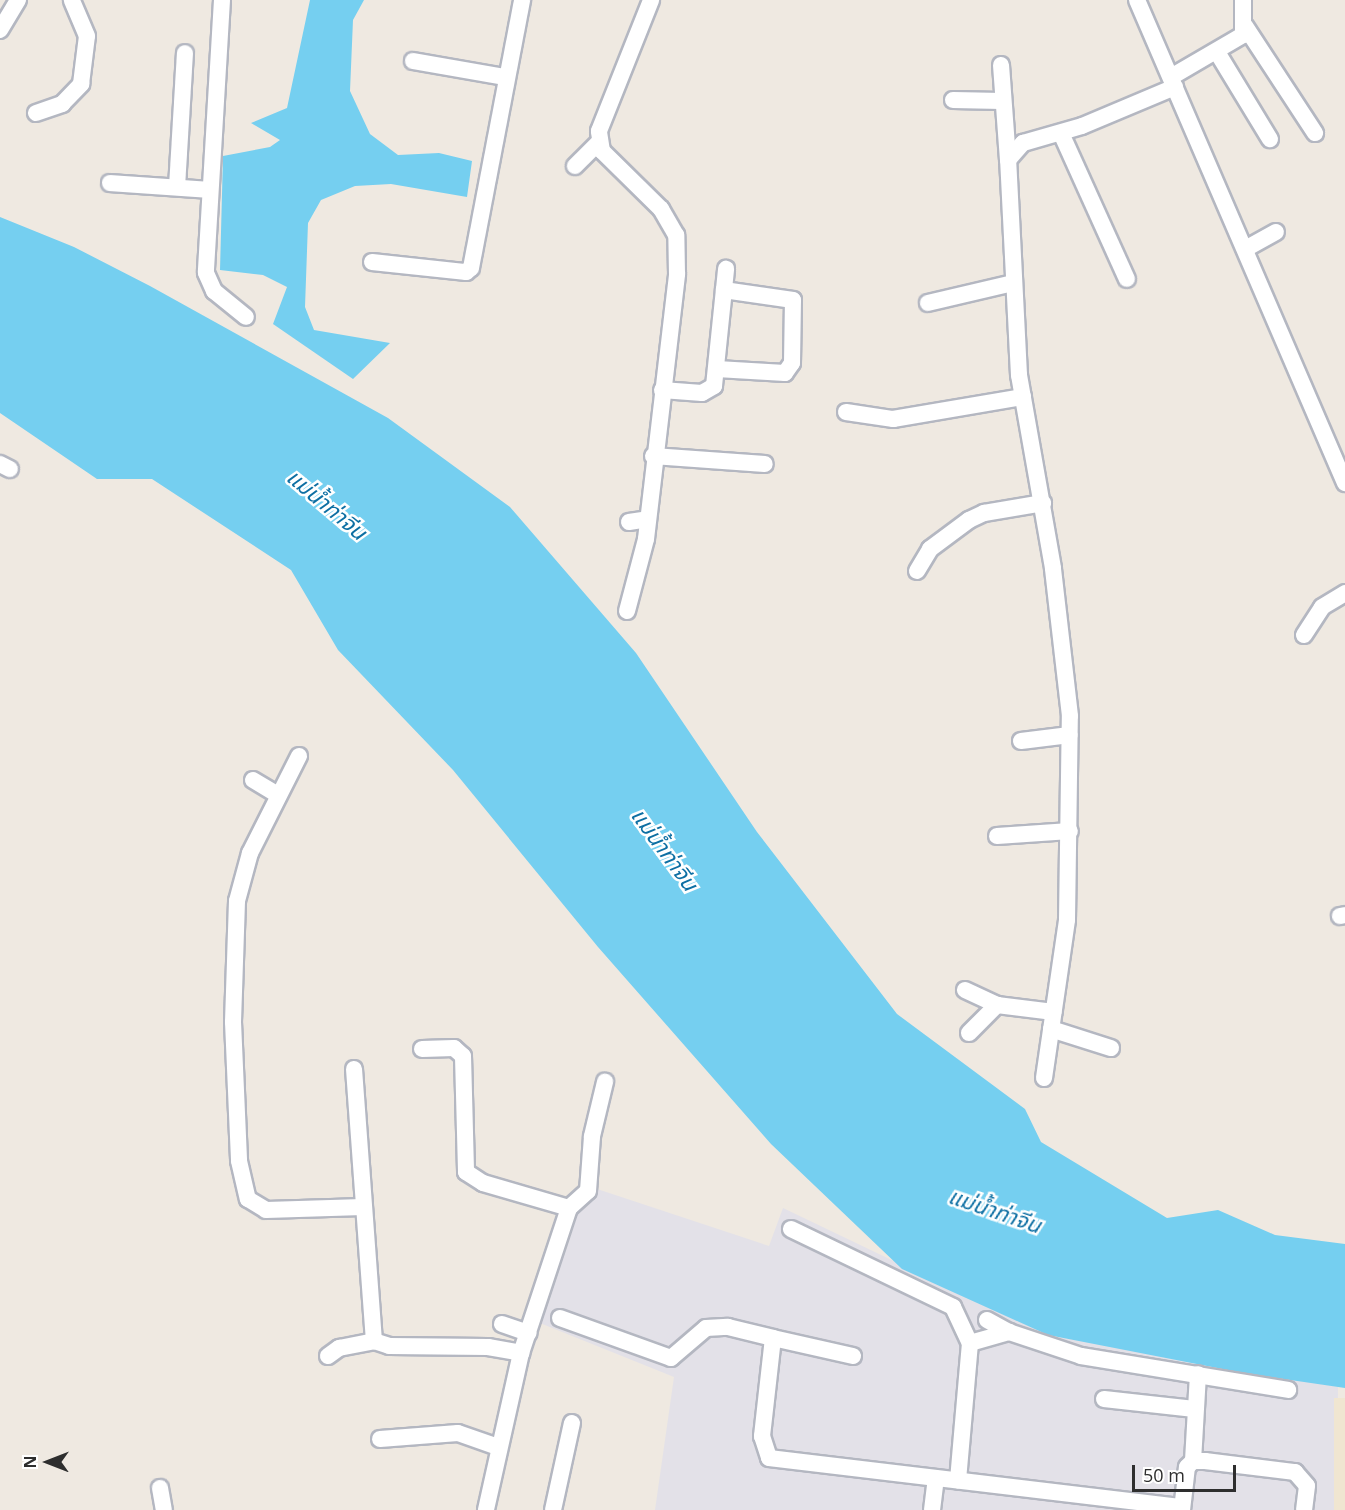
<!DOCTYPE html>
<html>
<head>
<meta charset="utf-8">
<style>
  body { margin:0 }
  #map { position:relative; width:1345px; height:1510px; overflow:hidden; background:#efe9e1; font-family:"Open Sans","Noto Sans Thai",sans-serif }
  div>[style] { position:absolute }
  [style*='--x'] { left:calc(var(--x)*1px); top:calc(var(--y)*1px); width:calc(var(--w)*1px); rotate:calc(var(--a)*1deg) }
  .industrial>* { inset:0; background:#e3e1e8 }
  .education>* { inset:0; background:#f0e6d1; transform-origin:0 0 }
  .water>* { inset:0; background:#75cff0 }
  .roads { filter:drop-shadow(2px 0 #b4b7c1) drop-shadow(-2px 0 #b4b7c1) drop-shadow(0 2px #b4b7c1) drop-shadow(0 -2px #b4b7c1) }
  .minor>* { height:16px; margin:-8px; padding:0 8px; transform-origin:8px; border-radius:8px; background:#fff }
  span { translate:-50% -50%; white-space:nowrap; text-align:center; line-height:1.15; -webkit-text-stroke:5px #fff; paint-order:stroke }
  .water-label { font-size:22px; color:#0d6fa3; font-style:italic }
  .north { position:absolute; left:18px; top:1432px; width:60px; height:60px; -webkit-text-stroke:4px #fff; paint-order:stroke; rotate:270deg; font-size:16px; font-weight:700; line-height:24px; text-align:center; color:#2e2e2e }
  .north::after { content:''; display:block; margin:auto; width:21px; height:27px; background:#2e2e2e; clip-path:polygon(50% 0,100% 100%,50% 72%,0 100%) }
  .scale { position:absolute; left:1132px; top:1465px; width:104px; height:27px; box-sizing:border-box; border:3px solid #2e2e2e; border-top:0; padding-left:8px; font-size:18px; line-height:21px; white-space:nowrap; color:#2e2e2e; -webkit-text-stroke:4px #fff; paint-order:stroke }
</style>
</head>
<body>
<div id="map">
  <div class="industrial">
    <i style="clip-path:polygon(582px 1184px,769px 1246px,783px 1208px,1048px 1335px,1338px 1387px,1337px 1510px,655px 1510px,674px 1377px,525px 1317px)"></i>
  </div>
  <div class="education">
    <i style="left:1334px;top:1398px;width:11px;height:112px"></i>
  </div>
  <div class="water">
    <i style="clip-path:polygon(310px 0,364px 0,353px 20px,350px 91px,370px 134px,398px 155px,439px 153px,472px 161px,467px 197px,391px 184px,355px 186px,321px 200px,308px 223px,305px 307px,314px 330px,390px 343px,353px 379px,273px 324px,287px 287px,263px 275px,220px 270px,223px 156px,270px 147px,280px 140px,251px 123px,287px 108px)"></i>
    <i style="clip-path:polygon(0 217px,74px 247px,150px 286px,388px 418px,510px 507px,636px 653px,757px 832px,897px 1014px,1025px 1109px,1041px 1142px,1167px 1218px,1218px 1210px,1275px 1235px,1345px 1244px,1345px 1388px,1243px 1373px,1048px 1335px,902px 1269px,771px 1144px,598px 947px,453px 770px,338px 650px,291px 570px,152px 479px,97px 479px,0 413px)"></i>
  </div>
  <div class="roads">
    <div class="minor">
      <i style="--x:222;--y:0;--w:273;--a:93.4"></i>
      <i style="--x:206;--y:273;--w:20;--a:66"></i>
      <i style="--x:214;--y:291;--w:41;--a:39.1"></i>
      <i style="--x:1137;--y:0;--w:526;--a:66.7"></i>
      <i style="--x:1245;--y:26;--w:128;--a:56.8"></i>
      <i style="--x:0;--y:30;--w:35;--a:-59"></i>
      <i style="--x:1217;--y:52;--w:102;--a:58.7"></i>
      <i style="--x:413;--y:61;--w:93;--a:9.9"></i>
      <i style="--x:1001;--y:65;--w:95;--a:85.8"></i>
      <i style="--x:1171;--y:77;--w:83;--a:-30.3"></i>
      <i style="--x:1243;--y:35;--w:35;--a:-90"></i>
      <i style="--x:953;--y:100;--w:49;--a:1.2"></i>
      <i style="--x:36;--y:113;--w:28;--a:-19"></i>
      <i style="--x:62;--y:104;--w:28;--a:-46"></i>
      <i style="--x:81;--y:84;--w:48;--a:-82.9"></i>
      <i style="--x:87;--y:36;--w:39;--a:-113"></i>
      <i style="--x:1061;--y:133;--w:160;--a:65.7"></i>
      <i style="--x:575;--y:166;--w:34;--a:-45"></i>
      <i style="--x:110;--y:183;--w:100;--a:4"></i>
      <i style="--x:177;--y:187;--w:134;--a:-86.6"></i>
      <i style="--x:1247;--y:248;--w:33;--a:-29"></i>
      <i style="--x:372;--y:262;--w:95;--a:6.1"></i>
      <i style="--x:466;--y:272;--w:6;--a:-39"></i>
      <i style="--x:471;--y:268;--w:273;--a:-79.2"></i>
      <i style="--x:928;--y:303;--w:87;--a:-13.2"></i>
      <i style="--x:717;--y:369;--w:68;--a:3.4"></i>
      <i style="--x:785;--y:373;--w:12;--a:-55"></i>
      <i style="--x:792;--y:363;--w:63;--a:-89.1"></i>
      <i style="--x:793;--y:300;--w:70;--a:-171.8"></i>
      <i style="--x:662;--y:390;--w:40;--a:4.3"></i>
      <i style="--x:702;--y:393;--w:14;--a:-30"></i>
      <i style="--x:714;--y:386;--w:118;--a:-84.1"></i>
      <i style="--x:846;--y:412;--w:48;--a:8.5"></i>
      <i style="--x:893;--y:419;--w:132;--a:-9.6"></i>
      <i style="--x:653;--y:456;--w:112;--a:4.1"></i>
      <i style="--x:0;--y:464;--w:11;--a:27"></i>
      <i style="--x:629;--y:522;--w:19;--a:-9"></i>
      <i style="--x:917;--y:571;--w:26;--a:-59"></i>
      <i style="--x:930;--y:549;--w:49;--a:-36.6"></i>
      <i style="--x:969;--y:520;--w:17;--a:-25"></i>
      <i style="--x:984;--y:513;--w:60;--a:-9.6"></i>
      <i style="--x:627;--y:611;--w:74;--a:-75.2"></i>
      <i style="--x:646;--y:539;--w:267;--a:-83.3"></i>
      <i style="--x:677;--y:274;--w:39;--a:-91"></i>
      <i style="--x:676;--y:235;--w:30;--a:-120"></i>
      <i style="--x:661;--y:209;--w:83;--a:-135.5"></i>
      <i style="--x:602;--y:151;--w:20;--a:-99"></i>
      <i style="--x:599;--y:131;--w:141;--a:-68.3"></i>
      <i style="--x:1304;--y:635;--w:33;--a:-57"></i>
      <i style="--x:1322;--y:607;--w:27;--a:-31"></i>
      <i style="--x:1021;--y:741;--w:49;--a:-7"></i>
      <i style="--x:299;--y:756;--w:109;--a:116.8"></i>
      <i style="--x:250;--y:853;--w:50;--a:105.2"></i>
      <i style="--x:237;--y:901;--w:121;--a:91.9"></i>
      <i style="--x:233;--y:1022;--w:139;--a:87.5"></i>
      <i style="--x:239;--y:1161;--w:39;--a:77"></i>
      <i style="--x:248;--y:1199;--w:21;--a:31"></i>
      <i style="--x:266;--y:1210;--w:97;--a:-1.8"></i>
      <i style="--x:253;--y:780;--w:27;--a:31"></i>
      <i style="--x:997;--y:836;--w:73;--a:-3.9"></i>
      <i style="--x:1340;--y:916;--w:5;--a:-11"></i>
      <i style="--x:965;--y:990;--w:35;--a:25"></i>
      <i style="--x:997;--y:1005;--w:57;--a:7"></i>
      <i style="--x:1051;--y:1029;--w:63;--a:17.6"></i>
      <i style="--x:969;--y:1033;--w:40;--a:-45"></i>
      <i style="--x:422;--y:1049;--w:32;--a:-2"></i>
      <i style="--x:454;--y:1048;--w:12;--a:42"></i>
      <i style="--x:463;--y:1056;--w:116;--a:88.5"></i>
      <i style="--x:466;--y:1172;--w:20;--a:33"></i>
      <i style="--x:483;--y:1183;--w:90;--a:16.2"></i>
      <i style="--x:569;--y:1208;--w:153;--a:108.3"></i>
      <i style="--x:521;--y:1353;--w:161;--a:102.6"></i>
      <i style="--x:354;--y:1069;--w:273;--a:85.8"></i>
      <i style="--x:374;--y:1341;--w:16;--a:18"></i>
      <i style="--x:389;--y:1346;--w:99;--a:0.6"></i>
      <i style="--x:488;--y:1347;--w:34;--a:10"></i>
      <i style="--x:1044;--y:1078;--w:160;--a:-81.7"></i>
      <i style="--x:1067;--y:920;--w:204;--a:-89.2"></i>
      <i style="--x:1070;--y:716;--w:149;--a:-96.6"></i>
      <i style="--x:1053;--y:568;--w:196;--a:-100"></i>
      <i style="--x:1019;--y:375;--w:215;--a:-92.9"></i>
      <i style="--x:1008;--y:160;--w:23;--a:-49"></i>
      <i style="--x:1023;--y:143;--w:61;--a:-16.1"></i>
      <i style="--x:1082;--y:126;--w:101;--a:-22.8"></i>
      <i style="--x:569;--y:1208;--w:25;--a:-42"></i>
      <i style="--x:588;--y:1191;--w:55;--a:-85.8"></i>
      <i style="--x:592;--y:1136;--w:56;--a:-76.5"></i>
      <i style="--x:791;--y:1229;--w:180;--a:25.7"></i>
      <i style="--x:953;--y:1307;--w:40;--a:65"></i>
      <i style="--x:970;--y:1343;--w:138;--a:95"></i>
      <i style="--x:560;--y:1318;--w:118;--a:19.8"></i>
      <i style="--x:671;--y:1358;--w:46;--a:-40.6"></i>
      <i style="--x:706;--y:1328;--w:22;--a:-3"></i>
      <i style="--x:728;--y:1327;--w:46;--a:13.7"></i>
      <i style="--x:987;--y:1320;--w:25;--a:29"></i>
      <i style="--x:502;--y:1324;--w:28;--a:19"></i>
      <i style="--x:970;--y:1343;--w:41;--a:-15.8"></i>
      <i style="--x:1009;--y:1332;--w:76;--a:18.4"></i>
      <i style="--x:1081;--y:1356;--w:210;--a:9.3"></i>
      <i style="--x:328;--y:1356;--w:14;--a:-36"></i>
      <i style="--x:339;--y:1348;--w:36;--a:-11"></i>
      <i style="--x:853;--y:1356;--w:82;--a:-167.3"></i>
      <i style="--x:773;--y:1338;--w:99;--a:96.4"></i>
      <i style="--x:762;--y:1436;--w:23;--a:72"></i>
      <i style="--x:769;--y:1458;--w:416;--a:6.8"></i>
      <i style="--x:1104;--y:1399;--w:91;--a:6.3"></i>
      <i style="--x:380;--y:1439;--w:78;--a:-4.4"></i>
      <i style="--x:458;--y:1433;--w:42;--a:19.3"></i>
      <i style="--x:1193;--y:1461;--w:87;--a:-86.7"></i>
      <i style="--x:160;--y:1488;--w:22;--a:80"></i>
      <i style="--x:553;--y:1510;--w:89;--a:-77.7"></i>
      <i style="--x:932;--y:1510;--w:32;--a:-83"></i>
      <i style="--x:1182;--y:1510;--w:43;--a:-83.4"></i>
      <i style="--x:1187;--y:1467;--w:8;--a:-45"></i>
      <i style="--x:1193;--y:1461;--w:12;--a:0"></i>
      <i style="--x:1205;--y:1461;--w:91;--a:7"></i>
      <i style="--x:1295;--y:1472;--w:18;--a:49"></i>
      <i style="--x:1307;--y:1486;--w:24;--a:97"></i>
    </div>
  </div>
  <div class="water-label">
    <span style="left:327px;top:504px;rotate:40deg">แม่น้ำท่าจีน</span>
    <span style="left:665px;top:849px;rotate:54deg">แม่น้ำท่าจีน</span>
    <span style="left:995px;top:1210px;rotate:19deg">แม่น้ำท่าจีน</span>
  </div>
  <div class="north">N</div>
  <div class="scale">50 m</div>
</div>
</body>
</html>
